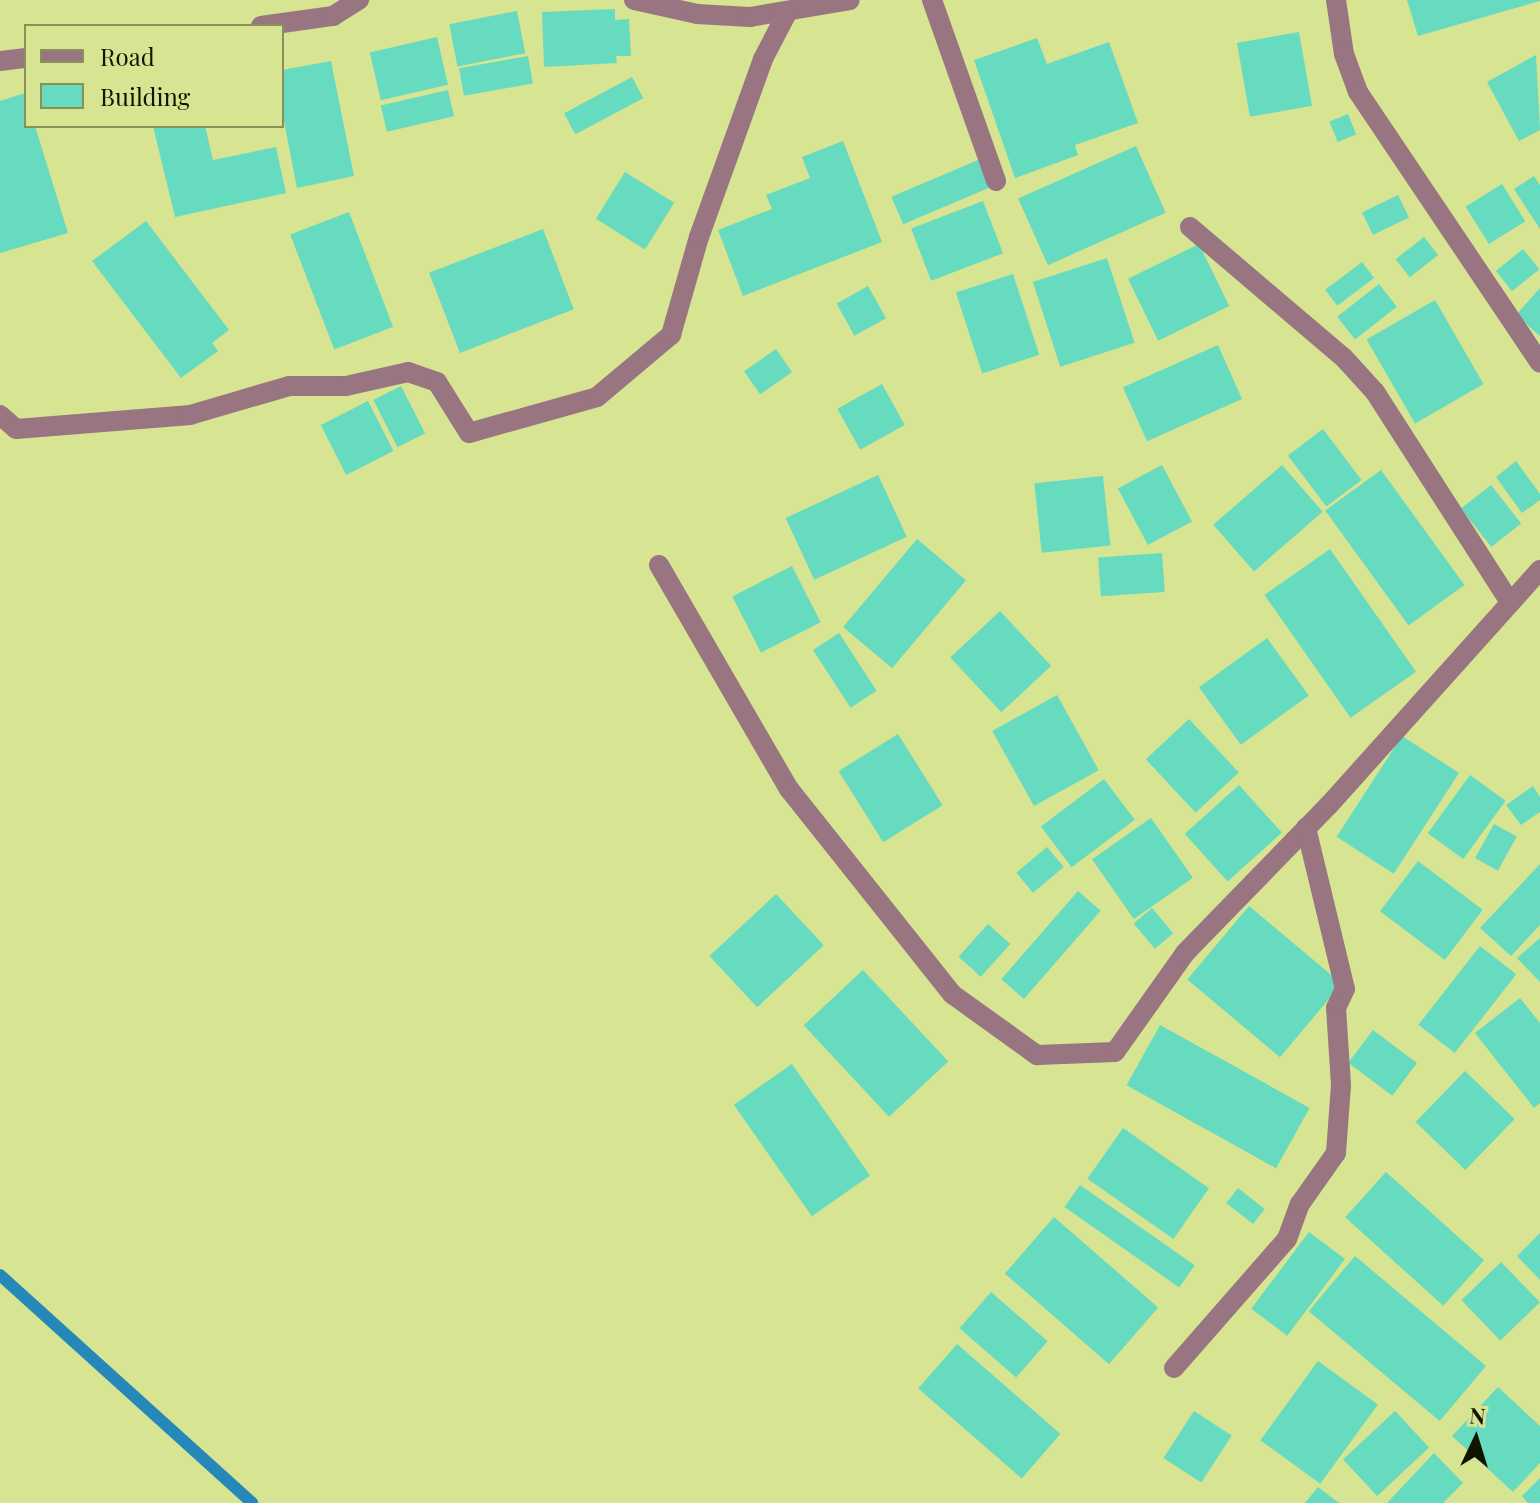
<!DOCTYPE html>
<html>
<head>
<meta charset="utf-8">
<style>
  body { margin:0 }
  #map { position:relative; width:1540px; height:1503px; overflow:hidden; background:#d7e491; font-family:"Playfair Display",serif }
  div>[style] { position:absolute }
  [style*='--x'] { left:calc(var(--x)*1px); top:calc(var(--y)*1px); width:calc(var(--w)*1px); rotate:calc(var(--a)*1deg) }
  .stream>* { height:12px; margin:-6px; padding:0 6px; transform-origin:6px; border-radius:6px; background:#2688b8 }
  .building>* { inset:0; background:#66dbc0; transform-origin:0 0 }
  .minor>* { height:20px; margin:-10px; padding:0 10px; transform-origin:10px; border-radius:10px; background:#997582 }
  span { translate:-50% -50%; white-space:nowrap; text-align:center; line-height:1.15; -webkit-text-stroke:7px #d7e491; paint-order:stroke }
  .legend { position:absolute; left:24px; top:24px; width:260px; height:104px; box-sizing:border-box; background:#d7e491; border:2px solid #889157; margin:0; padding:10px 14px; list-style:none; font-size:24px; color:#111400 }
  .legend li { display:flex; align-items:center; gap:16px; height:40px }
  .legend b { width:40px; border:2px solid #889157 }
  .north { position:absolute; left:1436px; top:1399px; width:80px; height:80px; -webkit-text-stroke:6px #d7e491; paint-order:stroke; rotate:4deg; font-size:22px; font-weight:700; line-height:32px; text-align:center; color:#111400 }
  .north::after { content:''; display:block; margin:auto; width:28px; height:36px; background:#111400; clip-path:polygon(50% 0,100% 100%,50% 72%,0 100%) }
</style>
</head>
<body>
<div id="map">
  <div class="stream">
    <i style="--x:0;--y:1275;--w:340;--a:42.1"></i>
  </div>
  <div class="building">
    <i style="clip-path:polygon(1407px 0,1540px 0,1540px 1px,1418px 36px)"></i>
    <i style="clip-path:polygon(615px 9px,615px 20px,629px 19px,631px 56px,616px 56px,617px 63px,544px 67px,542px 12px)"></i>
    <i style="left:517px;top:11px;width:43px;height:69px;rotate:79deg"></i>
    <i style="left:1299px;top:32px;width:75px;height:63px;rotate:80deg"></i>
    <i style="left:437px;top:37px;width:49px;height:69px;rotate:77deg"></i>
    <i style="clip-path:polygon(1037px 38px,1047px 64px,1109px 42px,1138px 123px,1075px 145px,1078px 155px,1015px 178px,974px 60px)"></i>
    <i style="clip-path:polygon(1536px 55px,1540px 130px,1519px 141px,1487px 82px)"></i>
    <i style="left:528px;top:56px;width:28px;height:70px;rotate:80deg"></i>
    <i style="clip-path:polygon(331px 61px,354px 176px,297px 188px,282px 111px,282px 70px)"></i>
    <i style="left:632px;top:77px;width:24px;height:77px;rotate:62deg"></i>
    <i style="left:448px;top:90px;width:27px;height:69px;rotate:77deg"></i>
    <i style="clip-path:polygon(25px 93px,26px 126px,35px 126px,68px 233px,0 253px,0 101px)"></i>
    <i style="left:1348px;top:114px;width:22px;height:20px;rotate:68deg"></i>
    <i style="clip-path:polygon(153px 126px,205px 126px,213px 160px,276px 147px,286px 193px,175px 217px)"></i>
    <i style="clip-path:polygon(843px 141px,882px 242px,743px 296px,718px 230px,772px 209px,766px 195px,810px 178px,802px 157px)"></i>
    <i style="left:1136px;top:146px;width:73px;height:129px;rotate:66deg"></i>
    <i style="left:978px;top:160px;width:30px;height:94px;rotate:67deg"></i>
    <i style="left:625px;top:172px;width:58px;height:55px;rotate:32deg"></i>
    <i style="clip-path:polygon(1534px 176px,1540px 185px,1540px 229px,1514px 189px)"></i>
    <i style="left:1502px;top:184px;width:44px;height:43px;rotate:58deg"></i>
    <i style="left:1398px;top:195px;width:25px;height:40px;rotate:64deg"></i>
    <i style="left:983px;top:201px;width:56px;height:77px;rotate:69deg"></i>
    <i style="left:349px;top:212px;width:123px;height:63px;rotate:69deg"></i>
    <i style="clip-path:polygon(146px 221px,229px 330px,212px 343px,218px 351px,181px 378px,92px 261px)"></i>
    <i style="left:543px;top:229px;width:86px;height:122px;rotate:69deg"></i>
    <i style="left:1424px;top:237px;width:23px;height:36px;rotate:52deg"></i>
    <i style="left:1199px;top:244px;width:69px;height:79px;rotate:64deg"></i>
    <i style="left:1523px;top:249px;width:26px;height:35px;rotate:51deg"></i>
    <i style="left:1107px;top:258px;width:89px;height:78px;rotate:72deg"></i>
    <i style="left:1362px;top:262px;width:20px;height:46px;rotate:53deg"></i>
    <i style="left:1013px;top:274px;width:85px;height:60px;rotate:72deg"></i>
    <i style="left:1379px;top:284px;width:29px;height:53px;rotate:52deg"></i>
    <i style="left:868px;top:286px;width:37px;height:36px;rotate:61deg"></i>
    <i style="clip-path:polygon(1540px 288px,1540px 336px,1516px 315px)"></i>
    <i style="left:1435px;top:300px;width:97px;height:79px;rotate:60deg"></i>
    <i style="left:1218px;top:345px;width:59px;height:104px;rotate:66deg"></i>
    <i style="left:776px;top:349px;width:28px;height:39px;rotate:55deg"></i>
    <i style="left:882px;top:384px;width:47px;height:51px;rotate:61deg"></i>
    <i style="left:401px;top:386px;width:53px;height:31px;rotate:63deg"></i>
    <i style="left:368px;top:401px;width:56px;height:53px;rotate:63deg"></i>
    <i style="left:1323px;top:429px;width:64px;height:44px;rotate:53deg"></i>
    <i style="clip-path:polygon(1516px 461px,1540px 494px,1540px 500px,1522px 513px,1496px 477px)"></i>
    <i style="left:1162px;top:465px;width:64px;height:50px;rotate:62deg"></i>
    <i style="left:1282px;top:465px;width:62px;height:91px;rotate:49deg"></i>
    <i style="left:1381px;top:470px;width:142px;height:69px;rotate:54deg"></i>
    <i style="left:878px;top:475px;width:68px;height:102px;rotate:65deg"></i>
    <i style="left:1103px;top:476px;width:70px;height:69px;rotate:84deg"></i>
    <i style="left:1491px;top:485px;width:49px;height:38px;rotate:52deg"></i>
    <i style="left:917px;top:539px;width:64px;height:115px;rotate:40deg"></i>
    <i style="left:1330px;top:549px;width:150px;height:80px;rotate:55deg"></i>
    <i style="left:1162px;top:553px;width:39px;height:64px;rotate:86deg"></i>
    <i style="left:792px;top:566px;width:63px;height:67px;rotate:63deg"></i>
    <i style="left:1000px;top:611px;width:75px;height:68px;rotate:47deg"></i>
    <i style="left:839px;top:633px;width:69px;height:31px;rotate:57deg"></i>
    <i style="left:1267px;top:638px;width:71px;height:84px;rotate:54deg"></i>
    <i style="left:1057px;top:695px;width:86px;height:74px;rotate:61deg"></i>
    <i style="left:1189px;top:719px;width:73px;height:59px;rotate:47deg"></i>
    <i style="left:898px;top:734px;width:84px;height:70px;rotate:58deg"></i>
    <i style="left:1402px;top:736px;width:68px;height:120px;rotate:33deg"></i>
    <i style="left:1470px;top:775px;width:44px;height:72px;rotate:36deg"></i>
    <i style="left:1104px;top:779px;width:51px;height:79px;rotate:53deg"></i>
    <i style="left:1239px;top:785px;width:64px;height:73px;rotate:48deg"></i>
    <i style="clip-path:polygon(1533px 786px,1540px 797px,1540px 812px,1521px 825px,1506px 805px)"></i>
    <i style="left:1151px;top:818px;width:73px;height:72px;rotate:55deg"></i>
    <i style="left:1494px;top:824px;width:26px;height:39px;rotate:29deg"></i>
    <i style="left:1047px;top:847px;width:26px;height:40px;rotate:50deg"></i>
    <i style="left:1418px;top:861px;width:81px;height:63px;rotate:37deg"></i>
    <i style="clip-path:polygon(1540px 864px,1540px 925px,1511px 956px,1480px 928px)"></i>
    <i style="left:1078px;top:891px;width:30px;height:117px;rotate:41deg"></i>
    <i style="left:776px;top:894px;width:70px;height:91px;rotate:47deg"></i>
    <i style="left:1249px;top:906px;width:121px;height:96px;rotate:40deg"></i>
    <i style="left:1152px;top:908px;width:33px;height:24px;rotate:50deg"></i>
    <i style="left:988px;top:924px;width:30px;height:44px;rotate:42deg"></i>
    <i style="clip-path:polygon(1540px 938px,1540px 982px,1517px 958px)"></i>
    <i style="left:1480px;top:946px;width:46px;height:100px;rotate:38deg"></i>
    <i style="left:863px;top:970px;width:125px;height:81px;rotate:47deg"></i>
    <i style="clip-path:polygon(1520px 998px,1540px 1023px,1540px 1103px,1534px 1108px,1475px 1033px)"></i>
    <i style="left:1160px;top:1025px;width:171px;height:69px;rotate:29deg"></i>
    <i style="left:1373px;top:1030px;width:55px;height:41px;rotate:37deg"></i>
    <i style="left:792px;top:1064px;width:136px;height:71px;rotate:55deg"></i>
    <i style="left:1465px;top:1071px;width:69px;height:71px;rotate:44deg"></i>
    <i style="left:1123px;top:1128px;width:105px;height:62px;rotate:35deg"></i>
    <i style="left:1386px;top:1172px;width:132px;height:61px;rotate:42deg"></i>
    <i style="left:1080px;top:1185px;width:140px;height:27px;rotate:35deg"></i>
    <i style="left:1238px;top:1188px;width:34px;height:19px;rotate:38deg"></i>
    <i style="left:1054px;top:1217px;width:138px;height:75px;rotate:41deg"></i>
    <i style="left:1309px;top:1232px;width:45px;height:96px;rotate:37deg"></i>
    <i style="clip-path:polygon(1540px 1233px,1540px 1280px,1517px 1256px)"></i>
    <i style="left:1355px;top:1256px;width:171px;height:72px;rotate:40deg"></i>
    <i style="left:1501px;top:1262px;width:56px;height:55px;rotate:46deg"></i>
    <i style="left:991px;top:1292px;width:75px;height:48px;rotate:41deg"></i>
    <i style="left:957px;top:1344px;width:137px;height:59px;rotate:41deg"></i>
    <i style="left:1318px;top:1361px;width:74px;height:98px;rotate:36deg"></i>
    <i style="clip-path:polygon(1498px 1387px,1540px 1426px,1540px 1463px,1513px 1492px,1452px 1436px)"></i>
    <i style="left:1194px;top:1411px;width:45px;height:56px;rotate:33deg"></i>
    <i style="left:1395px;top:1411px;width:50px;height:71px;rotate:47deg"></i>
    <i style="clip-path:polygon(1434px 1453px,1463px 1483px,1443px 1503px,1387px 1503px)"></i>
    <i style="clip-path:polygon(1540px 1478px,1540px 1503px,1528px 1503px,1522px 1496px)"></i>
    <i style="clip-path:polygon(1318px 1487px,1339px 1503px,1305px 1503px)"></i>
  </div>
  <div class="minor">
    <i style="--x:634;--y:0;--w:65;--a:12.5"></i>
    <i style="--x:697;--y:14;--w:53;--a:3.2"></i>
    <i style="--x:750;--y:17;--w:101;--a:-9.6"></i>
    <i style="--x:932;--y:0;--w:192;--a:70.5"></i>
    <i style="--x:1336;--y:0;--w:55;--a:81.6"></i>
    <i style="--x:1344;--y:54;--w:40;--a:69.8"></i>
    <i style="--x:1358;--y:92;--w:326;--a:56.1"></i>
    <i style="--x:261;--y:26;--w:73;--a:-7.9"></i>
    <i style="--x:333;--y:16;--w:31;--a:-32"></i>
    <i style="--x:0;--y:61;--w:26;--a:-7"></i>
    <i style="--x:1190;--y:227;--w:202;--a:40.4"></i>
    <i style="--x:1344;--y:358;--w:46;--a:47.6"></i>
    <i style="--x:1375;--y:392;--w:248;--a:57.3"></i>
    <i style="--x:0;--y:415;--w:21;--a:41"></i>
    <i style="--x:16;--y:429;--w:175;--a:-4.6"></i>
    <i style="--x:190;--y:415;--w:103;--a:-16.3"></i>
    <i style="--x:289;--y:386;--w:57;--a:0"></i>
    <i style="--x:346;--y:386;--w:64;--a:-12.7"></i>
    <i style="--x:408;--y:372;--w:31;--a:19"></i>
    <i style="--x:437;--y:382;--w:60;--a:57.9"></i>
    <i style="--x:469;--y:433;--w:133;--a:-15.7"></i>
    <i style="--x:597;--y:397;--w:97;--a:-40"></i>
    <i style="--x:671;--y:335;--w:102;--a:-74.1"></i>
    <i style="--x:699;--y:237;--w:189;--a:-70.2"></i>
    <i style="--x:763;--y:59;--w:54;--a:-62.5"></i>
    <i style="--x:659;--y:565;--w:259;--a:59.9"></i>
    <i style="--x:789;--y:789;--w:262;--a:51.5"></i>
    <i style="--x:952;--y:994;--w:105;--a:35.7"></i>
    <i style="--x:1037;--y:1055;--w:78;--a:-2.2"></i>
    <i style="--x:1115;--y:1052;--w:121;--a:-54.7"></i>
    <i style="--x:1185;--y:953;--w:206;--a:-45.8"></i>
    <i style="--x:1329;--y:805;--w:316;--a:-48.1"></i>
    <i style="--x:1174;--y:1368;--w:171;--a:-48.8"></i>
    <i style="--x:1287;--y:1239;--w:37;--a:-70"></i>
    <i style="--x:1300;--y:1204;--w:62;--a:-54.8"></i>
    <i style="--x:1336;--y:1153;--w:68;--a:-85.8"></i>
    <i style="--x:1341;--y:1085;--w:77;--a:-93.7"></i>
    <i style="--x:1336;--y:1008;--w:21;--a:-65"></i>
    <i style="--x:1345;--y:989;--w:166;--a:-103.6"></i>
  </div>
  <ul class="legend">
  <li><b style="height:10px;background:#997582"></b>Road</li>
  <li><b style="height:22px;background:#66dbc0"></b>Building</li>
  </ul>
  <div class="north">N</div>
</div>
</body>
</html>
